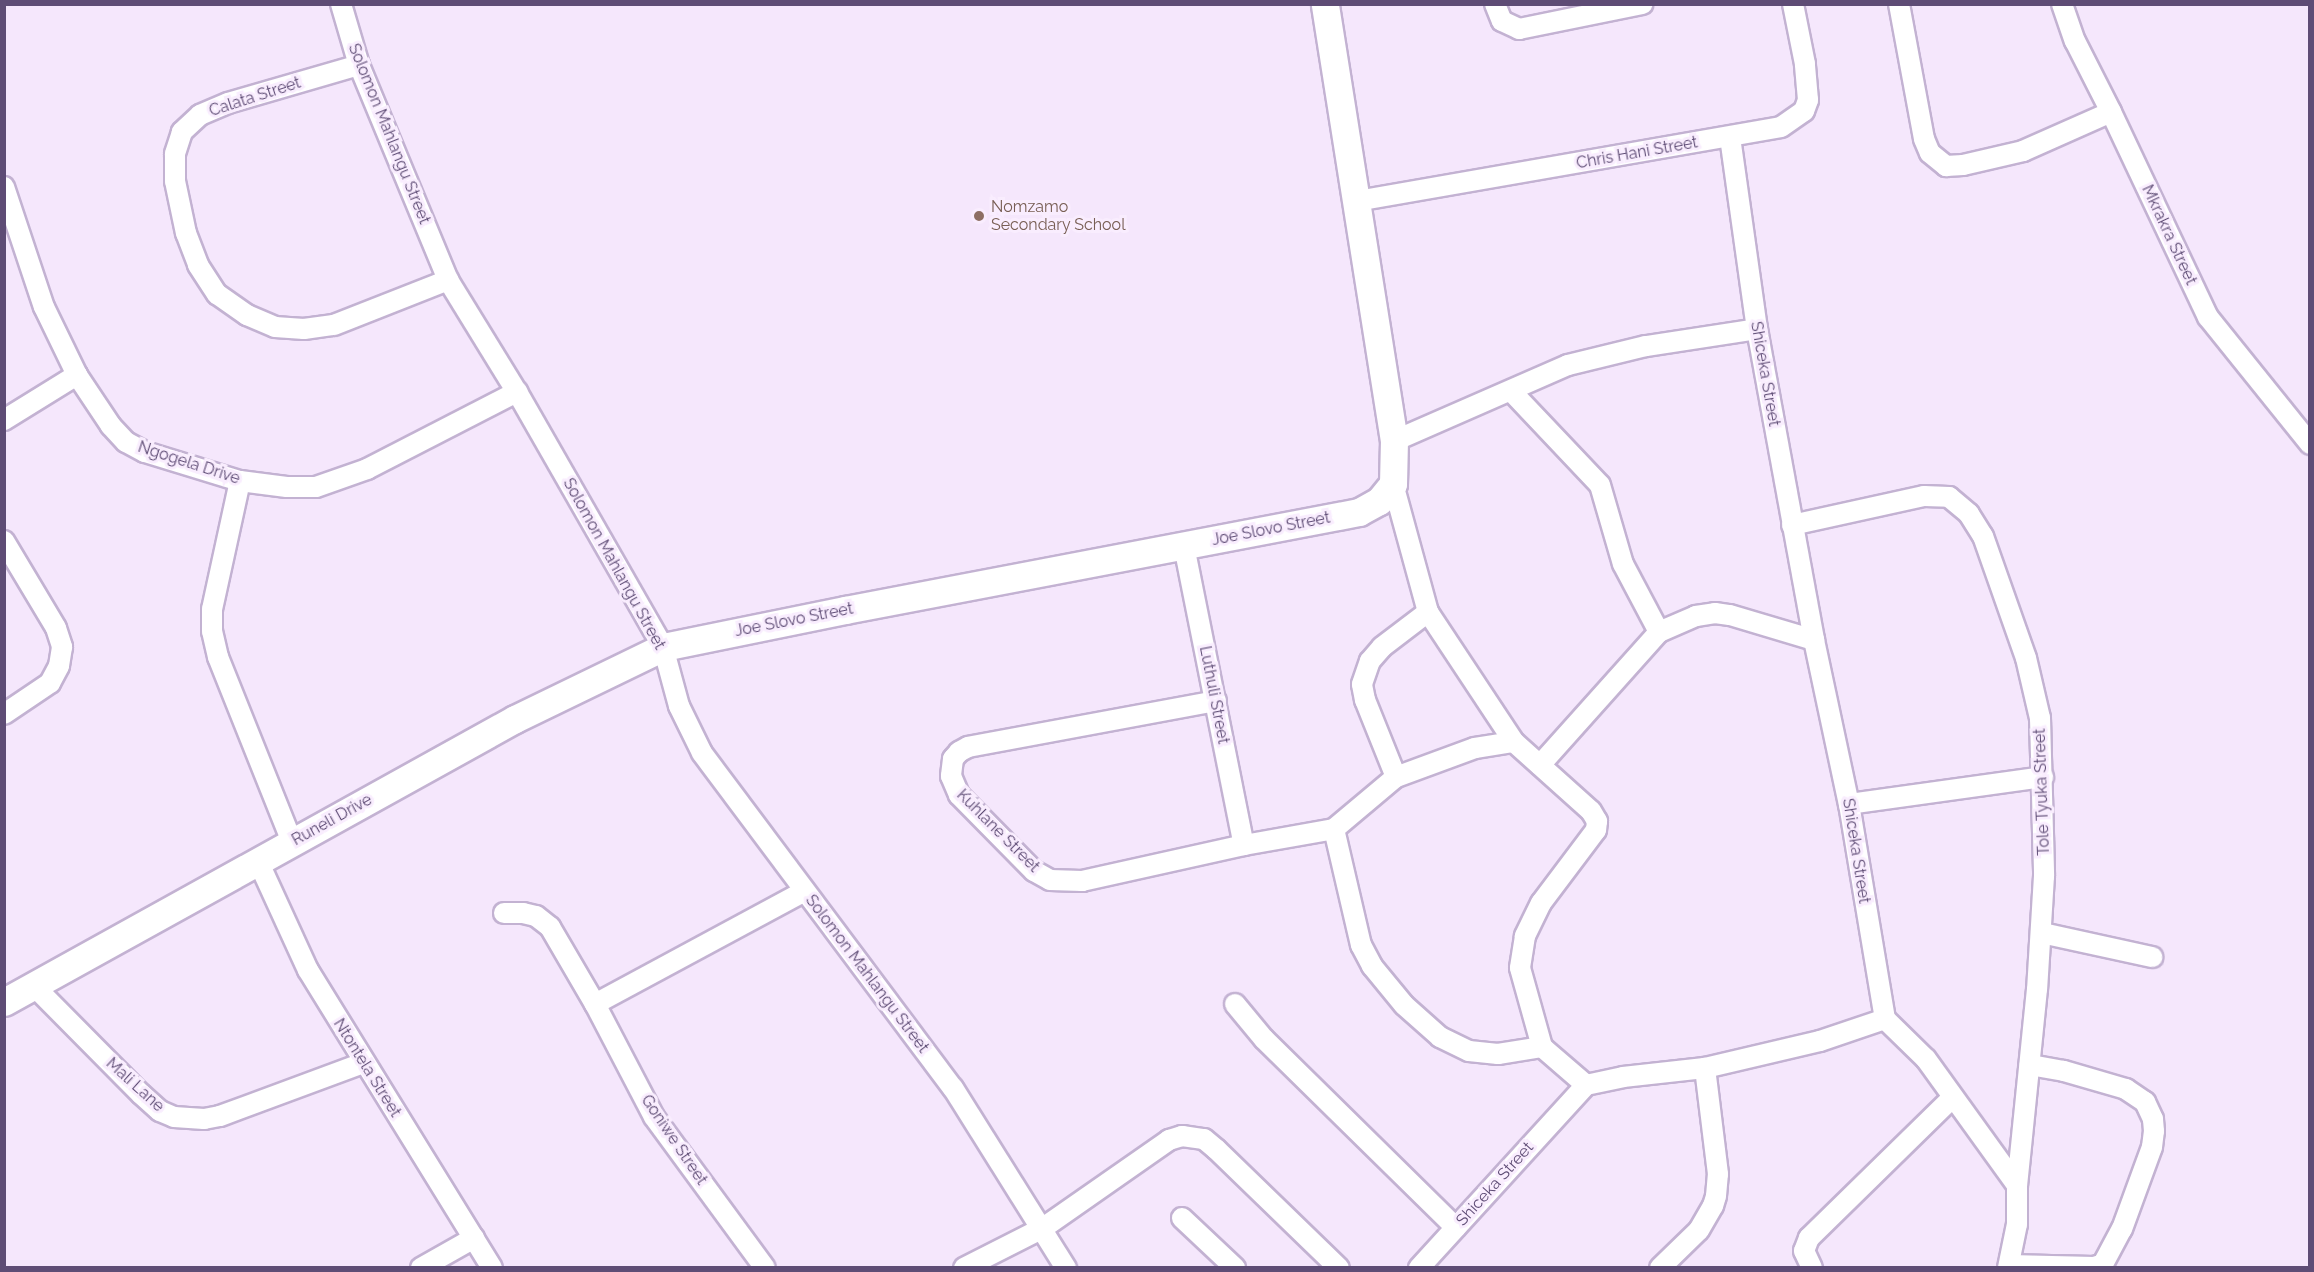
<!DOCTYPE html>
<html>
<head>
<meta charset="utf-8">
<style>
  body { margin:0 }
  #map { position:relative; width:2314px; height:1272px; overflow:hidden; background:#f5e7fc; font-family:Raleway,sans-serif }
  div>[style] { position:absolute }
  [style*='--x'] { left:calc(var(--x)*1px); top:calc(var(--y)*1px); width:calc(var(--w)*1px); rotate:calc(var(--a)*1deg) }
  .roads { filter:drop-shadow(2px 0 #c3b2d2) drop-shadow(-2px 0 #c3b2d2) drop-shadow(0 2px #c3b2d2) drop-shadow(0 -2px #c3b2d2) }
  .street>* { height:20px; margin:-10px; padding:0 10px; transform-origin:10px; border-radius:10px; background:#fff }
  .secondary>* { height:27px; margin:-13.5px; padding:0 13.5px; transform-origin:13.5px; border-radius:13.5px; background:#fff }
  .dots>* { width:16px; height:16px; translate:-50% -50%; box-sizing:border-box; border:3px solid #f9edfe; border-radius:50% }
  span { translate:-50% -50%; white-space:nowrap; text-align:center; line-height:1.15; -webkit-text-stroke:6px #f9edfe; paint-order:stroke }
  .street-label { font-size:16px; color:#5e4c75 }
  .education-label { font-size:16px; color:#785e54 }
  .left { translate:0 -50%; text-align:left }
  .frame { position:absolute; inset:0; border:6px solid #5e4c75; pointer-events:none }
</style>
</head>
<body>
<div id="map">
  <div class="roads">
    <div class="street">
      <i style="--x:341;--y:4;--w:64;--a:73.6"></i>
      <i style="--x:359;--y:65;--w:233;--a:67.5"></i>
      <i style="--x:448;--y:280;--w:132;--a:58.4"></i>
      <i style="--x:517;--y:392;--w:294;--a:60.2"></i>
      <i style="--x:663;--y:647;--w:61;--a:74.8"></i>
      <i style="--x:679;--y:706;--w:52;--a:63.9"></i>
      <i style="--x:702;--y:753;--w:419;--a:53.2"></i>
      <i style="--x:953;--y:1088;--w:213;--a:57.9"></i>
      <i style="--x:1495;--y:4;--w:18;--a:68"></i>
      <i style="--x:1502;--y:21;--w:19;--a:25"></i>
      <i style="--x:1519;--y:29;--w:126;--a:-11.5"></i>
      <i style="--x:1899;--y:4;--w:137;--a:79.5"></i>
      <i style="--x:1924;--y:139;--w:15;--a:67"></i>
      <i style="--x:1930;--y:153;--w:21;--a:39"></i>
      <i style="--x:1946;--y:166;--w:17;--a:-3"></i>
      <i style="--x:1963;--y:165;--w:62;--a:-13.1"></i>
      <i style="--x:2023;--y:151;--w:96;--a:-23.9"></i>
      <i style="--x:2062;--y:4;--w:39;--a:71"></i>
      <i style="--x:2075;--y:41;--w:80;--a:63.1"></i>
      <i style="--x:2111;--y:112;--w:227;--a:64.7"></i>
      <i style="--x:2208;--y:317;--w:163;--a:51.2"></i>
      <i style="--x:359;--y:65;--w:136;--a:163.8"></i>
      <i style="--x:228;--y:103;--w:30;--a:157"></i>
      <i style="--x:200;--y:115;--w:25;--a:137"></i>
      <i style="--x:182;--y:132;--w:23;--a:108"></i>
      <i style="--x:175;--y:154;--w:27;--a:90"></i>
      <i style="--x:175;--y:181;--w:53;--a:78.1"></i>
      <i style="--x:186;--y:233;--w:34;--a:69"></i>
      <i style="--x:198;--y:265;--w:35;--a:57"></i>
      <i style="--x:217;--y:294;--w:37;--a:35"></i>
      <i style="--x:247;--y:315;--w:30;--a:23"></i>
      <i style="--x:275;--y:327;--w:29;--a:4"></i>
      <i style="--x:304;--y:329;--w:30;--a:-8"></i>
      <i style="--x:334;--y:325;--w:123;--a:-21.5"></i>
      <i style="--x:1730;--y:137;--w:194;--a:82"></i>
      <i style="--x:1757;--y:329;--w:316;--a:79.6"></i>
      <i style="--x:1814;--y:640;--w:168;--a:78"></i>
      <i style="--x:1849;--y:804;--w:218;--a:80.5"></i>
      <i style="--x:4;--y:187;--w:126;--a:71.6"></i>
      <i style="--x:44;--y:307;--w:76;--a:64.1"></i>
      <i style="--x:77;--y:375;--w:61;--a:56.3"></i>
      <i style="--x:111;--y:426;--w:22;--a:47"></i>
      <i style="--x:126;--y:442;--w:21;--a:28"></i>
      <i style="--x:145;--y:452;--w:99;--a:17"></i>
      <i style="--x:240;--y:481;--w:47;--a:7.3"></i>
      <i style="--x:287;--y:487;--w:29;--a:0"></i>
      <i style="--x:316;--y:487;--w:54;--a:-19.4"></i>
      <i style="--x:367;--y:469;--w:169;--a:-27.2"></i>
      <i style="--x:1357;--y:201;--w:430;--a:-9.9"></i>
      <i style="--x:1781;--y:127;--w:28;--a:-35"></i>
      <i style="--x:1804;--y:111;--w:12;--a:-70"></i>
      <i style="--x:1808;--y:100;--w:36;--a:-95"></i>
      <i style="--x:1805;--y:64;--w:61;--a:-101.3"></i>
      <i style="--x:1511;--y:391;--w:129;--a:46.6"></i>
      <i style="--x:1600;--y:485;--w:82;--a:73.8"></i>
      <i style="--x:1623;--y:564;--w:77;--a:62.1"></i>
      <i style="--x:4;--y:420;--w:86;--a:-31.7"></i>
      <i style="--x:1394;--y:441;--w:190;--a:-23.6"></i>
      <i style="--x:1568;--y:365;--w:80;--a:-13.7"></i>
      <i style="--x:1646;--y:346;--w:112;--a:-8.7"></i>
      <i style="--x:240;--y:481;--w:131;--a:102.3"></i>
      <i style="--x:212;--y:609;--w:22;--a:90"></i>
      <i style="--x:212;--y:631;--w:27;--a:77"></i>
      <i style="--x:218;--y:657;--w:199;--a:68.2"></i>
      <i style="--x:1393;--y:484;--w:133;--a:74.7"></i>
      <i style="--x:1428;--y:612;--w:156;--a:56.5"></i>
      <i style="--x:1514;--y:742;--w:103;--a:41.9"></i>
      <i style="--x:1591;--y:811;--w:12;--a:59"></i>
      <i style="--x:1597;--y:821;--w:9;--a:96"></i>
      <i style="--x:1596;--y:830;--w:91;--a:127"></i>
      <i style="--x:1541;--y:903;--w:37;--a:116"></i>
      <i style="--x:1525;--y:936;--w:32;--a:99"></i>
      <i style="--x:1520;--y:968;--w:82;--a:74.4"></i>
      <i style="--x:1542;--y:1047;--w:58;--a:40.8"></i>
      <i style="--x:1792;--y:525;--w:135;--a:-12.4"></i>
      <i style="--x:1924;--y:496;--w:25;--a:2"></i>
      <i style="--x:1949;--y:497;--w:26;--a:40"></i>
      <i style="--x:1969;--y:514;--w:26;--a:58"></i>
      <i style="--x:1983;--y:536;--w:129;--a:70.6"></i>
      <i style="--x:2026;--y:658;--w:62;--a:76.9"></i>
      <i style="--x:2040;--y:718;--w:158;--a:88.5"></i>
      <i style="--x:2044;--y:876;--w:113;--a:93.5"></i>
      <i style="--x:2037;--y:989;--w:197;--a:95.8"></i>
      <i style="--x:2017;--y:1185;--w:39;--a:90"></i>
      <i style="--x:2017;--y:1224;--w:45;--a:101.6"></i>
      <i style="--x:4;--y:541;--w:101;--a:59.1"></i>
      <i style="--x:56;--y:628;--w:20;--a:72"></i>
      <i style="--x:62;--y:647;--w:19;--a:99"></i>
      <i style="--x:59;--y:666;--w:19;--a:118"></i>
      <i style="--x:50;--y:683;--w:55;--a:146"></i>
      <i style="--x:1184;--y:546;--w:305;--a:78.7"></i>
      <i style="--x:1216;--y:701;--w:252;--a:169.5"></i>
      <i style="--x:968;--y:747;--w:10;--a:151"></i>
      <i style="--x:959;--y:752;--w:9;--a:131"></i>
      <i style="--x:953;--y:759;--w:17;--a:97"></i>
      <i style="--x:951;--y:776;--w:21;--a:67"></i>
      <i style="--x:959;--y:795;--w:107;--a:45.4"></i>
      <i style="--x:1034;--y:871;--w:18;--a:29"></i>
      <i style="--x:1050;--y:880;--w:32;--a:2"></i>
      <i style="--x:1082;--y:881;--w:166;--a:-12.5"></i>
      <i style="--x:1244;--y:845;--w:91;--a:-10.1"></i>
      <i style="--x:1334;--y:829;--w:81;--a:-40"></i>
      <i style="--x:1396;--y:777;--w:84;--a:-20.2"></i>
      <i style="--x:1475;--y:748;--w:39;--a:-9"></i>
      <i style="--x:1540;--y:765;--w:178;--a:-48.2"></i>
      <i style="--x:1659;--y:632;--w:40;--a:-23.4"></i>
      <i style="--x:1696;--y:616;--w:19;--a:-9"></i>
      <i style="--x:1715;--y:613;--w:15;--a:8"></i>
      <i style="--x:1730;--y:615;--w:88;--a:16.6"></i>
      <i style="--x:1396;--y:777;--w:83;--a:-111.9"></i>
      <i style="--x:1365;--y:700;--w:16;--a:-101"></i>
      <i style="--x:1362;--y:684;--w:24;--a:-71"></i>
      <i style="--x:1370;--y:661;--w:18;--a:-49"></i>
      <i style="--x:1382;--y:647;--w:58;--a:-37.3"></i>
      <i style="--x:1849;--y:804;--w:196;--a:-7.9"></i>
      <i style="--x:1334;--y:829;--w:119;--a:76.9"></i>
      <i style="--x:1361;--y:945;--w:24;--a:62"></i>
      <i style="--x:1372;--y:966;--w:50;--a:50.6"></i>
      <i style="--x:1404;--y:1005;--w:48;--a:41.6"></i>
      <i style="--x:1440;--y:1037;--w:32;--a:26"></i>
      <i style="--x:1469;--y:1051;--w:29;--a:6"></i>
      <i style="--x:1498;--y:1054;--w:45;--a:-9"></i>
      <i style="--x:258;--y:861;--w:120;--a:65.4"></i>
      <i style="--x:308;--y:970;--w:350;--a:58.3"></i>
      <i style="--x:504;--y:913;--w:19;--a:0"></i>
      <i style="--x:523;--y:913;--w:13;--a:13"></i>
      <i style="--x:536;--y:916;--w:18;--a:38"></i>
      <i style="--x:550;--y:927;--w:89;--a:59.7"></i>
      <i style="--x:595;--y:1004;--w:127;--a:62.4"></i>
      <i style="--x:654;--y:1117;--w:187;--a:53.7"></i>
      <i style="--x:2042;--y:933;--w:113;--a:12.3"></i>
      <i style="--x:34;--y:986;--w:152;--a:45.3"></i>
      <i style="--x:141;--y:1094;--w:25;--a:42"></i>
      <i style="--x:160;--y:1111;--w:15;--a:23"></i>
      <i style="--x:174;--y:1117;--w:30;--a:4"></i>
      <i style="--x:204;--y:1119;--w:16;--a:-11"></i>
      <i style="--x:220;--y:1116;--w:153;--a:-20.3"></i>
      <i style="--x:595;--y:1004;--w:238;--a:-28.3"></i>
      <i style="--x:1235;--y:1004;--w:45;--a:50.4"></i>
      <i style="--x:1264;--y:1039;--w:269;--a:44.5"></i>
      <i style="--x:1885;--y:1019;--w:57;--a:44.3"></i>
      <i style="--x:1926;--y:1059;--w:155;--a:54.2"></i>
      <i style="--x:1182;--y:1218;--w:73;--a:43.3"></i>
      <i style="--x:2009;--y:1265;--w:85;--a:1.3"></i>
      <i style="--x:2094;--y:1267;--w:9;--a:-18"></i>
      <i style="--x:2103;--y:1264;--w:40;--a:-62"></i>
      <i style="--x:2122;--y:1229;--w:87;--a:-69.9"></i>
      <i style="--x:2152;--y:1147;--w:16;--a:-83"></i>
      <i style="--x:2154;--y:1131;--w:12;--a:-95"></i>
      <i style="--x:2153;--y:1119;--w:19;--a:-115"></i>
      <i style="--x:2145;--y:1102;--w:23;--a:-146"></i>
      <i style="--x:2126;--y:1089;--w:65;--a:-163.8"></i>
      <i style="--x:2064;--y:1071;--w:35;--a:-170"></i>
      <i style="--x:421;--y:1268;--w:61;--a:-29.5"></i>
      <i style="--x:964;--y:1268;--w:89;--a:-26.9"></i>
      <i style="--x:1043;--y:1228;--w:154;--a:-34.9"></i>
      <i style="--x:1169;--y:1140;--w:14;--a:-17"></i>
      <i style="--x:1182;--y:1136;--w:22;--a:8"></i>
      <i style="--x:1204;--y:1139;--w:16;--a:40"></i>
      <i style="--x:1216;--y:1149;--w:171;--a:44.1"></i>
      <i style="--x:1419;--y:1268;--w:248;--a:-47.6"></i>
      <i style="--x:1586;--y:1085;--w:38;--a:-12"></i>
      <i style="--x:1623;--y:1077;--w:82;--a:-6.3"></i>
      <i style="--x:1705;--y:1068;--w:118;--a:-13.2"></i>
      <i style="--x:1820;--y:1041;--w:69;--a:-18.7"></i>
      <i style="--x:1660;--y:1268;--w:54;--a:-44.3"></i>
      <i style="--x:1699;--y:1230;--w:28;--a:-60"></i>
      <i style="--x:1713;--y:1206;--w:10;--a:-73"></i>
      <i style="--x:1716;--y:1196;--w:22;--a:-85"></i>
      <i style="--x:1718;--y:1174;--w:107;--a:-97"></i>
      <i style="--x:1812;--y:1268;--w:19;--a:-115"></i>
      <i style="--x:1804;--y:1251;--w:14;--a:-69"></i>
      <i style="--x:1809;--y:1238;--w:200;--a:-44.4"></i>
    </div>
    <div class="secondary">
      <i style="--x:4;--y:1002;--w:584;--a:-28.98"></i>
      <i style="--x:515;--y:719;--w:165;--a:-25.9"></i>
      <i style="--x:663;--y:647;--w:186;--a:-11.5"></i>
      <i style="--x:845;--y:610;--w:523;--a:-10.79"></i>
      <i style="--x:1359;--y:512;--w:23;--a:-29"></i>
      <i style="--x:1379;--y:501;--w:22;--a:-51"></i>
      <i style="--x:1393;--y:484;--w:43;--a:-88.7"></i>
      <i style="--x:1394;--y:441;--w:442;--a:-99"></i>
    </div>
  </div>
  <div class="dots">
    <i style="left:979px;top:216px;background:#8d6e63"></i>
  </div>
  <div class="street-label">
    <span style="left:255px;top:97px;rotate:-18deg">Calata Street</span>
    <span style="left:389px;top:134px;rotate:68deg">Solomon Mahlangu Street</span>
    <span style="left:1637px;top:153px;rotate:-10deg">Chris Hani Street</span>
    <span style="left:2169px;top:235px;rotate:65deg">Mkrakra Street</span>
    <span style="left:1765px;top:374px;rotate:80deg">Shiceka Street</span>
    <span style="left:189px;top:463px;rotate:18deg">Ngogela Drive</span>
    <span style="left:1271px;top:529px;rotate:-11deg">Joe Slovo Street</span>
    <span style="left:614px;top:564px;rotate:61deg">Solomon Mahlangu Street</span>
    <span style="left:794px;top:620px;rotate:-11deg">Joe Slovo Street</span>
    <span style="left:1214px;top:695px;rotate:79deg">Luthuli Street</span>
    <span style="left:2042px;top:792px;rotate:-92deg">Tole Tyuka Street</span>
    <span style="left:332px;top:820px;rotate:-29deg">Runeli Drive</span>
    <span style="left:998px;top:831px;rotate:45deg">Kuhlane Street</span>
    <span style="left:1856px;top:851px;rotate:81deg">Shiceka Street</span>
    <span style="left:867px;top:974px;rotate:53deg">Solomon Mahlangu Street</span>
    <span style="left:367px;top:1068px;rotate:58deg">Ntontela Street</span>
    <span style="left:135px;top:1085px;rotate:42deg">Mali Lane</span>
    <span style="left:674px;top:1140px;rotate:56deg">Goniwe Street</span>
    <span style="left:1495px;top:1184px;rotate:-48deg">Shiceka Street</span>
  </div>
  <div class="education-label">
    <span class="left" style="left:991px;top:216px">Nomzamo<br>Secondary School</span>
  </div>
  <div class="frame"></div>
</div>
</body>
</html>
